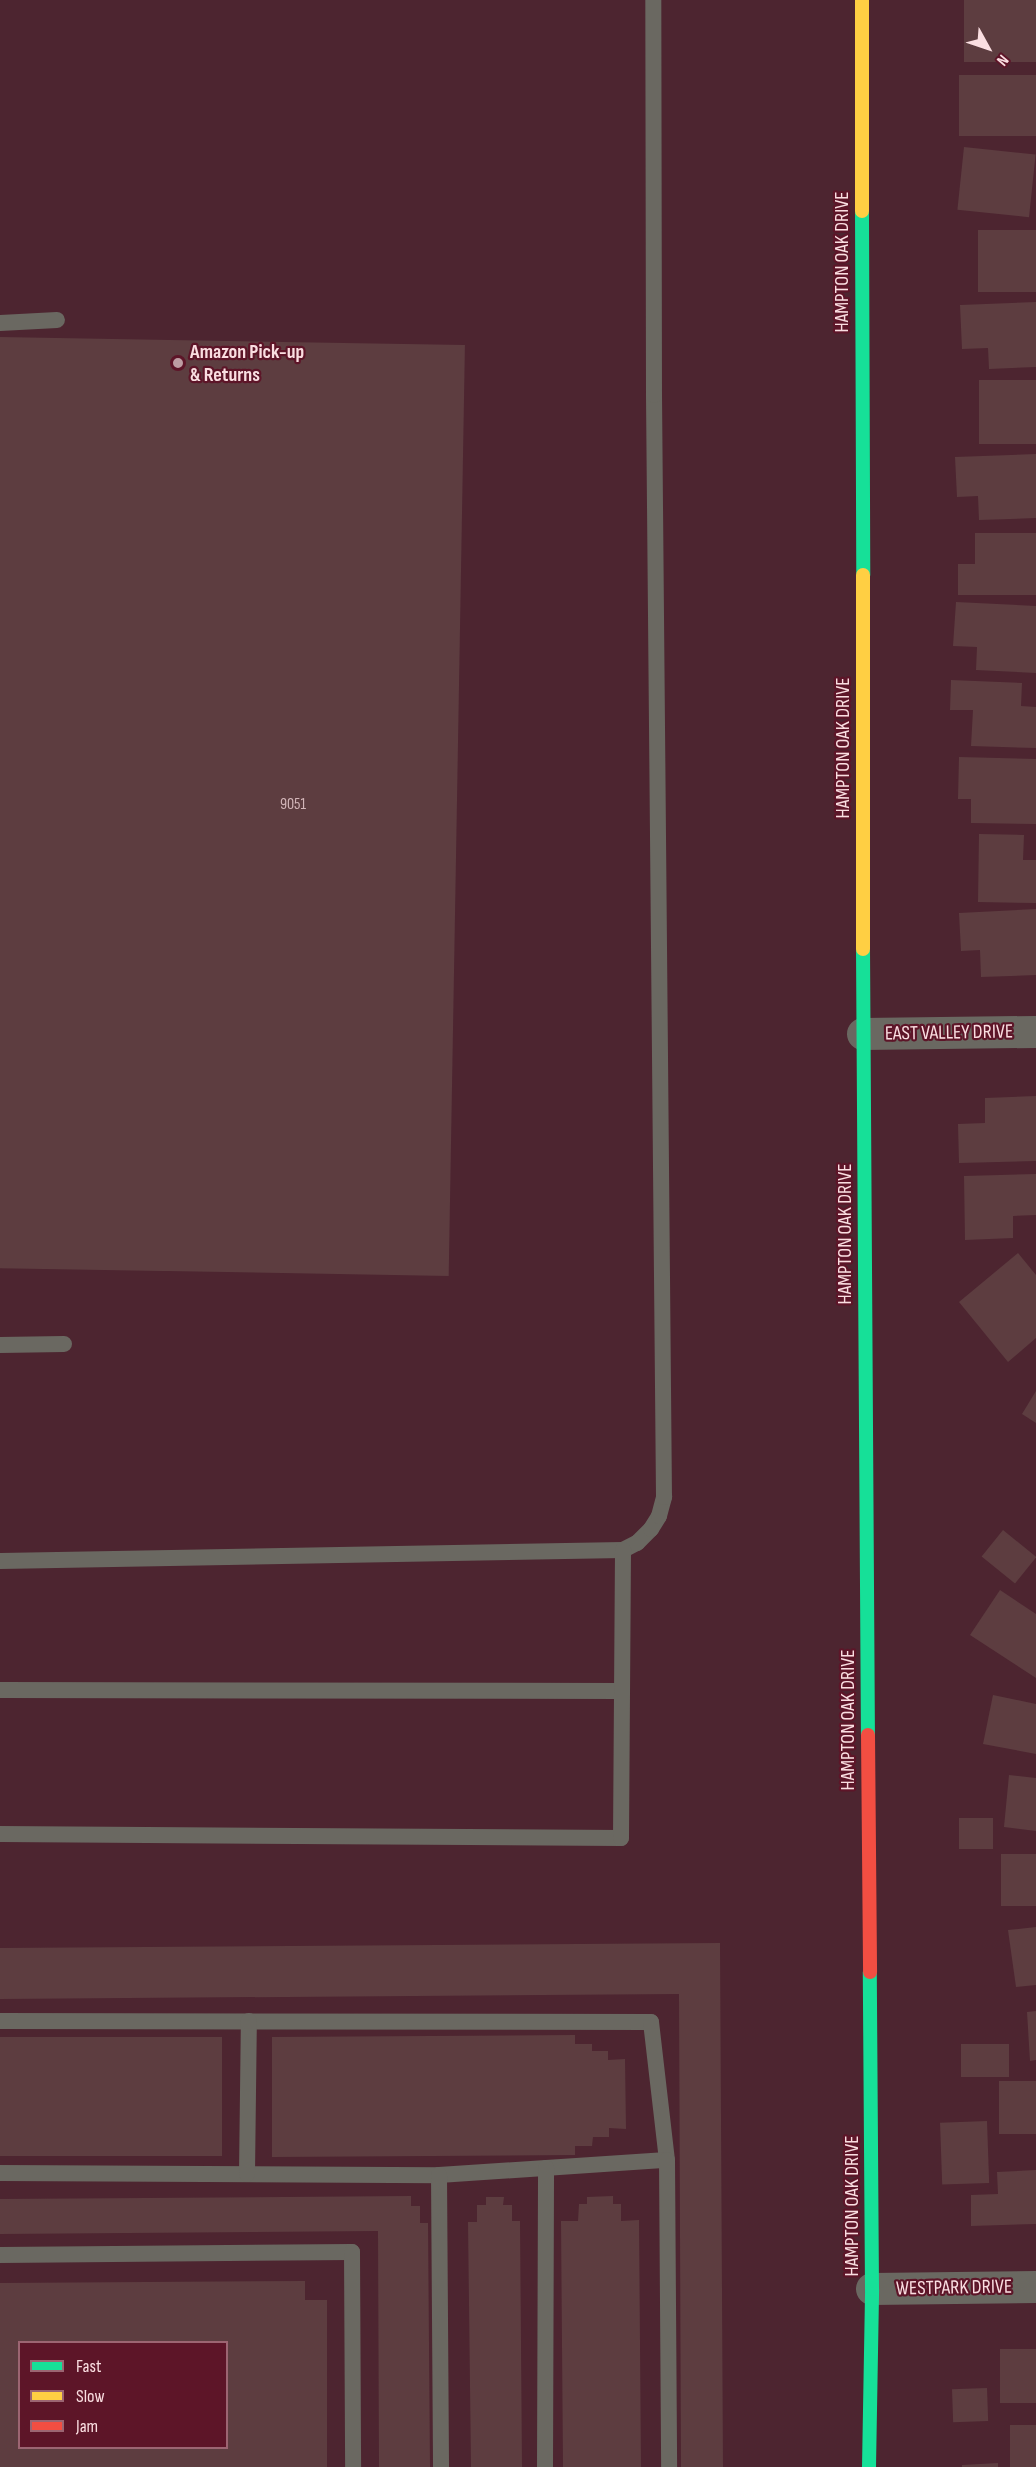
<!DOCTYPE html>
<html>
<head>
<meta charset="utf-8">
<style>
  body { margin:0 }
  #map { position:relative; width:1036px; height:2467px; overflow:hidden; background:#4d2530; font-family:"Sofia Sans Condensed",sans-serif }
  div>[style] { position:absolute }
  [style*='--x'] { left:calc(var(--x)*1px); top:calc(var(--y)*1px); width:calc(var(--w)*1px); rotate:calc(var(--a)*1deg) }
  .building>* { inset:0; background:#5d3d40; transform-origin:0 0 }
  .lane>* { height:16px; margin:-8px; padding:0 8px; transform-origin:8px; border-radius:8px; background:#6a6861 }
  .street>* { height:32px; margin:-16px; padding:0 16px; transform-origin:16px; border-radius:16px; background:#6a6861 }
  .fast>* { height:14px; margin:-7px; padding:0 7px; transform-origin:7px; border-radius:7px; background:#16e098 }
  .slow>* { height:14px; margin:-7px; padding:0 7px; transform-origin:7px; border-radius:7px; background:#ffcf43 }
  .jam>* { height:14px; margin:-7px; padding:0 7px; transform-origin:7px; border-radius:7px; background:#f24e42 }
  .dots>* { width:16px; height:16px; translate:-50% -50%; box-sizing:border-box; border:3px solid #5d1528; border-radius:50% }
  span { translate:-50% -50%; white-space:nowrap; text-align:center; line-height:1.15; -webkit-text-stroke:4.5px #5d1528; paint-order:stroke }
  .number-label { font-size:16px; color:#d3b6b9 }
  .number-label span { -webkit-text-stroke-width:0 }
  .street-label { font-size:20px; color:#fadee1 }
  .poi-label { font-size:20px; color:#fadee1; font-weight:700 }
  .left { translate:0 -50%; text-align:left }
  .legend { position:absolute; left:18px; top:2341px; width:210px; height:108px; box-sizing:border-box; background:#5d1528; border:2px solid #9c6572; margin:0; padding:8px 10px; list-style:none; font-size:18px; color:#fadee1 }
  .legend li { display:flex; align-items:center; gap:12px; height:30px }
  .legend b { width:30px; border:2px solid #9c6572 }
  .north { position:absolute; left:958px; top:18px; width:60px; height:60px; -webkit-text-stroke:4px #5d1528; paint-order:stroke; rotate:130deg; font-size:16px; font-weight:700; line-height:24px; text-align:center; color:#fadee1 }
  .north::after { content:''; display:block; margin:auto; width:21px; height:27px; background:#fadee1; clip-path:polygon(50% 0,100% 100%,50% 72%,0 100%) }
</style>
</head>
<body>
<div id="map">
  <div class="building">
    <i style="left:1036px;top:0;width:62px;height:72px;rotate:90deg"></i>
    <i style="left:1036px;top:75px;width:61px;height:77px;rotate:90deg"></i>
    <i style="left:964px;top:147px;width:72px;height:63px;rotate:6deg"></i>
    <i style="left:1036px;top:230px;width:62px;height:58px;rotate:90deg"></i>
    <i style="clip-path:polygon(1036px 302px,1036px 367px,989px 369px,988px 348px,962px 349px,960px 305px)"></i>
    <i style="left:0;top:337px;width:465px;height:931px;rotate:1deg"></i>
    <i style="left:1036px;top:380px;width:64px;height:57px;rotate:90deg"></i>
    <i style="clip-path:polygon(1036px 454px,1036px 518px,979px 520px,978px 496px,957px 497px,955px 457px)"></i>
    <i style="clip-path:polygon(975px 533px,1036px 533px,1036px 595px,958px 595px,958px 564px,975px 564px)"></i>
    <i style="clip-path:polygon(956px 602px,1036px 606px,1036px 673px,976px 670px,977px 647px,953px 646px)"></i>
    <i style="clip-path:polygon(951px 680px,1022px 683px,1021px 706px,1036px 707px,1036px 748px,971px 746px,973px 710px,950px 710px)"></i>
    <i style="clip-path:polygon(959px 757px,1036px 759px,1036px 824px,971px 823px,971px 799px,958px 799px)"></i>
    <i style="clip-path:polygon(979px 834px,1024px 835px,1023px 860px,1036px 860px,1036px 903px,978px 902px)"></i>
    <i style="clip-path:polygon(1036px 909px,1036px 975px,981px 977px,980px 950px,961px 951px,959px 913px)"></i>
    <i style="clip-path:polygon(1036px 1096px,1036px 1161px,959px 1163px,958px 1124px,985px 1123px,985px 1098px)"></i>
    <i style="clip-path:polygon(1036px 1174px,1036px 1215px,1013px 1216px,1013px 1238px,965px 1240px,964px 1176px)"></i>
    <i style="clip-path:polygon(1018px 1253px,1036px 1275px,1036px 1338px,1008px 1362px,959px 1302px)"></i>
    <i style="clip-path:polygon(1036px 1391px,1036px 1423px,1022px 1414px)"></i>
    <i style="left:1003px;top:1530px;width:43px;height:34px;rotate:39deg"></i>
    <i style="clip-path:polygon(1000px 1590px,1036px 1614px,1036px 1678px,970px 1635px)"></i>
    <i style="clip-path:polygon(993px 1695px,1036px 1704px,1036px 1754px,983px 1744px)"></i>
    <i style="clip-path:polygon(1009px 1775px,1036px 1778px,1036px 1831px,1004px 1827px)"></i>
    <i style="left:959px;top:1818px;width:34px;height:31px"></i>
    <i style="left:1001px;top:1854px;width:35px;height:52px"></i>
    <i style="clip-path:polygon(1036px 1927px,1036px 1985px,1016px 1987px,1008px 1930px)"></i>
    <i style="clip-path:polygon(720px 1943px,723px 2467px,681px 2467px,679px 1994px,0 1999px,0 1948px)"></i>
    <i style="clip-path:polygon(1036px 2011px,1036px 2060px,1030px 2061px,1027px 2012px)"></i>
    <i style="clip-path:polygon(575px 2035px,575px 2044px,592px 2044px,592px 2051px,608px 2051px,608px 2060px,625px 2059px,626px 2129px,609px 2128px,609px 2137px,593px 2137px,592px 2146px,575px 2146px,575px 2155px,272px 2157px,272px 2037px)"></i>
    <i style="left:222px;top:2037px;width:119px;height:222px;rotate:90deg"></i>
    <i style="left:1009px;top:2044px;width:33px;height:48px;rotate:90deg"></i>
    <i style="left:1036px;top:2081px;width:53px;height:37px;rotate:90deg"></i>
    <i style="left:987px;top:2121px;width:62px;height:47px;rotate:88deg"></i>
    <i style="clip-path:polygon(1036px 2170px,1036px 2224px,971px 2226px,971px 2195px,998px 2194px,997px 2172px)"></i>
    <i style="clip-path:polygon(411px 2196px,411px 2206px,420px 2206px,420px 2223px,428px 2223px,430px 2467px,379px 2467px,378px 2231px,0 2234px,0 2199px)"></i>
    <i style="clip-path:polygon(613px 2196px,613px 2204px,621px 2204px,621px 2221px,639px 2220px,641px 2467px,563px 2467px,561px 2221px,578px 2221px,579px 2204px,587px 2204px,587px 2197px)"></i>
    <i style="clip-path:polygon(486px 2197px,504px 2197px,503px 2205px,512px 2205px,512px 2221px,520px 2221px,522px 2467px,471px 2467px,468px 2222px,477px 2222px,477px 2205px,486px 2205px)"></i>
    <i style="clip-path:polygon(evenodd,305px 2281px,305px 2300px,327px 2300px,327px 2467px,0 2467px,0 2283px,305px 2281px,20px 2342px,226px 2342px,226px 2448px,20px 2448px,20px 2342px)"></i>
    <i style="left:1036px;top:2349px;width:54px;height:36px;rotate:90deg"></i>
    <i style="left:987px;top:2388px;width:33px;height:35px;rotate:88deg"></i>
    <i style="left:1036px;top:2425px;width:42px;height:26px;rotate:90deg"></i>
    <i style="clip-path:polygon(998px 2463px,998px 2467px,962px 2467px,962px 2465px)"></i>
  </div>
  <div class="lane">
    <i style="--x:0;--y:323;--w:57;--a:-3"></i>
    <i style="--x:0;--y:1345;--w:64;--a:-0.9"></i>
    <i style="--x:0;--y:1561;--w:623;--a:-1.01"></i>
    <i style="--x:623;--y:1550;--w:16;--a:-27"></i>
    <i style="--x:637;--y:1543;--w:20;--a:-45"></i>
    <i style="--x:651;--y:1529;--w:15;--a:-58"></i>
    <i style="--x:659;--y:1516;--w:20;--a:-75"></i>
    <i style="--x:664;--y:1497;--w:1102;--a:-90.52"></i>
    <i style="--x:654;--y:395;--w:395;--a:-90.1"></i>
    <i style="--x:0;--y:1690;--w:622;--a:0.09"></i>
    <i style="--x:0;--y:1834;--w:621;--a:0.37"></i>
    <i style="--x:621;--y:1838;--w:288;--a:-89.6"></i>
    <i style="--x:0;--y:2021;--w:651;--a:0.09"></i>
    <i style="--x:651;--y:2022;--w:139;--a:83.4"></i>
    <i style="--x:0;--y:2173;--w:439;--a:0.3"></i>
    <i style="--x:439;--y:2175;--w:228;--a:-3.8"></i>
    <i style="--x:667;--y:2160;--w:307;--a:89.6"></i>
    <i style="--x:247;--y:2174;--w:153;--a:-89.3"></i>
    <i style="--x:439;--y:2175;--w:292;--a:89.6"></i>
    <i style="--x:0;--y:2255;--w:352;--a:-0.5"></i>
    <i style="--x:352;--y:2252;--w:215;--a:89.7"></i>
    <i style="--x:545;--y:2467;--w:299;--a:-89.8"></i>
  </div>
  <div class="street">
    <i style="--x:863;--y:1034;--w:173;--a:-0.7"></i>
    <i style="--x:872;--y:2289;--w:164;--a:-0.7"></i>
  </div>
  <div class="fast">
    <i style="--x:862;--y:211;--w:364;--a:89.8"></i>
    <i style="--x:863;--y:949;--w:786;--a:89.64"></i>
    <i style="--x:869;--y:2467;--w:178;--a:-89"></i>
    <i style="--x:872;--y:2289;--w:317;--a:-90.4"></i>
  </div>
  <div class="slow">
    <i style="--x:862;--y:0;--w:211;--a:90"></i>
    <i style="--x:863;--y:575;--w:374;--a:90"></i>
  </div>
  <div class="jam">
    <i style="--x:868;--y:1735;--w:237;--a:89.5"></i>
  </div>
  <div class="dots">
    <i style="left:178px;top:363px;background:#bd9da3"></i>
  </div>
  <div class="number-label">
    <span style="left:293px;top:805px">9051</span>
  </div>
  <div class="street-label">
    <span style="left:842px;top:262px;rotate:-90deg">HAMPTON OAK DRIVE</span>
    <span style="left:843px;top:748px;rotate:-90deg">HAMPTON OAK DRIVE</span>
    <span style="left:949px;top:1033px;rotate:-1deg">EAST VALLEY DRIVE</span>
    <span style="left:845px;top:1234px;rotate:-90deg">HAMPTON OAK DRIVE</span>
    <span style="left:848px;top:1720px;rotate:-90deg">HAMPTON OAK DRIVE</span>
    <span style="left:852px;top:2206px;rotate:-90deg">HAMPTON OAK DRIVE</span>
    <span style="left:954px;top:2288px;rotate:-1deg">WESTPARK DRIVE</span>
  </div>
  <div class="poi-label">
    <span class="left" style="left:190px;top:364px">Amazon Pick-up<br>&amp; Returns</span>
  </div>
  <ul class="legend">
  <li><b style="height:8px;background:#16e098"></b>Fast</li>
  <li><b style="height:8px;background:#ffcf43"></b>Slow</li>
  <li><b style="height:8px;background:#f24e42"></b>Jam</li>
  </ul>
  <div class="north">N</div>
</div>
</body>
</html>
